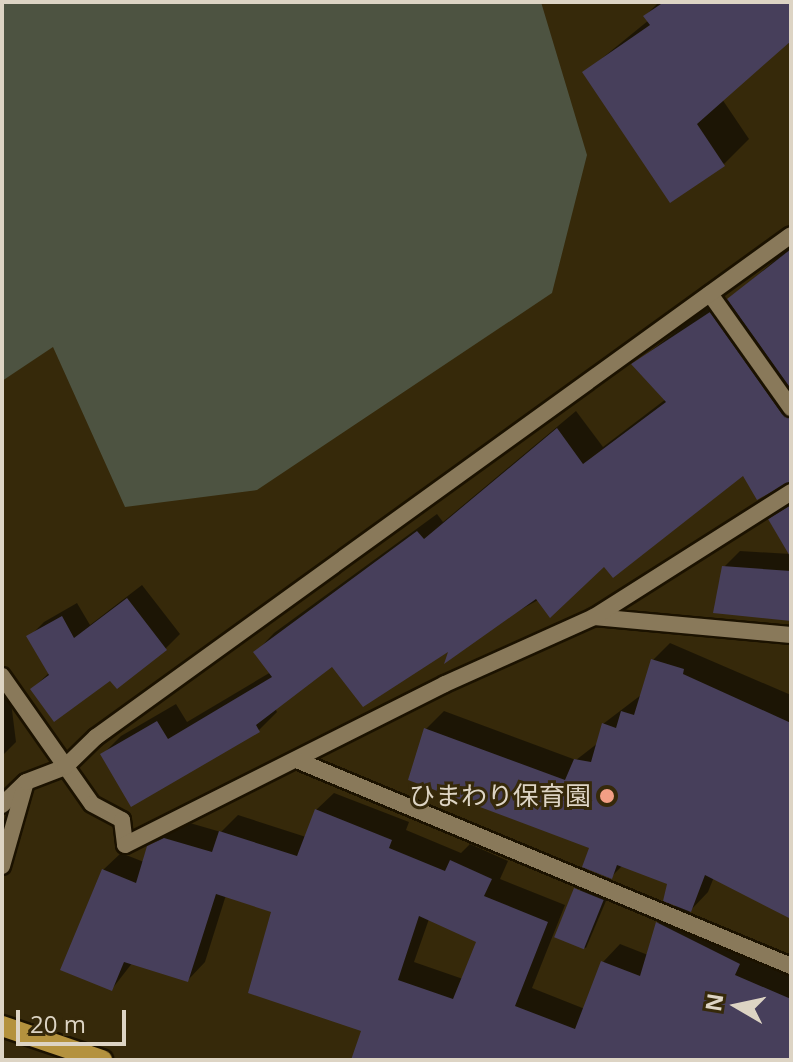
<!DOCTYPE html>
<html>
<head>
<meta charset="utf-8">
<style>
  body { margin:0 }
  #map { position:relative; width:793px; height:1062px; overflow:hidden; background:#36290a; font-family:"Open Sans","Noto Sans JP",sans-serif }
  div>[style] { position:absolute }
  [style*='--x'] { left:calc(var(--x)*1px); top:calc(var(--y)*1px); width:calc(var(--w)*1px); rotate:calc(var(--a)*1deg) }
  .green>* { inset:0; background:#4d5341 }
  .shadow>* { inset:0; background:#0007; transform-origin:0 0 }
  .building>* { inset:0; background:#473f5b; transform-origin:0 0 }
  .roads { filter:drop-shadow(2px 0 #1b1200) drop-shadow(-2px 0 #1b1200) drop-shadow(0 2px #1b1200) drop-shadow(0 -2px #1b1200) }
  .street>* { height:16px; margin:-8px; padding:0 8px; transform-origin:8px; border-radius:8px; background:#89795a }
  .primary>* { height:20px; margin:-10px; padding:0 10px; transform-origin:10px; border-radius:10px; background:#b4923e }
  .dots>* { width:22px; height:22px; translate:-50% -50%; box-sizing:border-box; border:4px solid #36290a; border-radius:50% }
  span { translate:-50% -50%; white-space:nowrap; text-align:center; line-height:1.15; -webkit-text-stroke:6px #36290a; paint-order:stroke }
  .poi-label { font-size:26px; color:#ddd4c4 }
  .right { translate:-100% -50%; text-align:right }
  .frame { position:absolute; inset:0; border:4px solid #ddd4c4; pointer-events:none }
  .north { position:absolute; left:697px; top:966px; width:80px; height:80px; -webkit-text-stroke:6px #36290a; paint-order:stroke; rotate:279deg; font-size:22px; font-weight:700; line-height:32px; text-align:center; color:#ddd4c4 }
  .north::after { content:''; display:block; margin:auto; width:28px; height:36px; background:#ddd4c4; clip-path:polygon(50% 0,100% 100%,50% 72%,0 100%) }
  .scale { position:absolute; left:16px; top:1010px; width:110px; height:36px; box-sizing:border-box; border:4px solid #ddd4c4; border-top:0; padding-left:10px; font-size:24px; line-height:28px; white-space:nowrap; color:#ddd4c4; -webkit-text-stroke:6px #36290a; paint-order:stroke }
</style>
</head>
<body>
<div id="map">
  <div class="green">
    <i style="clip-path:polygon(2px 2px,541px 2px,587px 155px,552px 293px,257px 490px,125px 507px,53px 347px,2px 381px)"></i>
  </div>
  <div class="shadow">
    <i style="clip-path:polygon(659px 2px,791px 2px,791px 38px,722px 99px,749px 139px,724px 164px,584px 73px,649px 20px,645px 16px)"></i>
    <i style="clip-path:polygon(791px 246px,791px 481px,744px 473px,604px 564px,452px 647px,333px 664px,275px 708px,277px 712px,259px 730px,103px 754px,121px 736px,176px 704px,187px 722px,271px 672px,256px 652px,274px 633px,437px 514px,443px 522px,576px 411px,603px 447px,666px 399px,634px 364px,712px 303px,715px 306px,731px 298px)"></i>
    <i style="clip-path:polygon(791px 500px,791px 554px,771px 520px)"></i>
    <i style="clip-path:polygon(740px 551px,791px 554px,791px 619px,724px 567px)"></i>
    <i style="clip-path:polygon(142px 585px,180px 634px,165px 649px,111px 678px,32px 689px,50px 672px,29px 637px,44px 622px,77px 603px,90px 625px)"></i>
    <i style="clip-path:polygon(evenodd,670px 643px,791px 695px,791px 916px,714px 877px,708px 892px,689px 912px,791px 962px,791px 1060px,353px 1060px,364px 1030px,274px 910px,226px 895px,205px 962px,188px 980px,133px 962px,112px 989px,103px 870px,121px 853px,144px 862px,149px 847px,183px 821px,221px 832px,238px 815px,306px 837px,316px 810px,334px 793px,409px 822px,406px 830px,461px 853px,470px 844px,508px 861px,500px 879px,565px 905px,532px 988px,585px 1009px,603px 962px,620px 944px,648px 955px,658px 923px,677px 904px,670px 883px,623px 865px,611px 877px,592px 847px,411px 778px,426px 729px,444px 711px,576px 760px,598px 743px,603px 724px,641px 695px,653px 660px,670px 643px,429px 919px,479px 941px,463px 979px,414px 962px,429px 919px)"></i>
    <i style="clip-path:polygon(9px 686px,16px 742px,2px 756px,2px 687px)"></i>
    <i style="left:584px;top:881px;width:28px;height:61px;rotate:23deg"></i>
  </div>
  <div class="building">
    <i style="clip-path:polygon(664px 2px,791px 2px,791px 41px,697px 124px,725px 166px,670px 203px,582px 72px,650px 25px,643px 16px)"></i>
    <i style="clip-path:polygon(791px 249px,791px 389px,727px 299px)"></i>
    <i style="clip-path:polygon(710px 312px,782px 414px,791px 419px,791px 481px,757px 500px,743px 476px,613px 578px,604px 567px,550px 618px,536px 599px,444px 664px,448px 652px,363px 707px,332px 667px,256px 725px,260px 732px,131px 807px,100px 754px,157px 721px,168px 739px,272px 677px,253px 652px,417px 531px,424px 539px,557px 428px,583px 464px,666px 402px,631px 364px)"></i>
    <i style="clip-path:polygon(791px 505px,791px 558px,768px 519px)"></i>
    <i style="clip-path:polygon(722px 566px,791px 571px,791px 621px,713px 613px)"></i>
    <i style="clip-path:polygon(127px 598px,167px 650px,117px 689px,110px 681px,54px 722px,30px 689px,49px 675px,26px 636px,62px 616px,74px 638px)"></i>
    <i style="clip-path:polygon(651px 659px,684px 669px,683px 674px,791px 723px,791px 919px,705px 875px,691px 912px,663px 901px,667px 884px,617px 865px,612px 879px,582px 867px,589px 848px,408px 780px,424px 728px,565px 780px,574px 759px,591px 762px,602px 723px,616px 728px,621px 711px,634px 715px)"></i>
    <i style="clip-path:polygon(evenodd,315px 809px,392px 840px,389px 848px,445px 871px,450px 860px,492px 879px,484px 896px,548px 922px,515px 1006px,575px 1029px,601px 961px,640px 976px,656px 922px,740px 964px,735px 975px,791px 999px,791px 1060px,351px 1060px,361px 1031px,248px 993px,271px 912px,216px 894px,188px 982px,124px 962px,112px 991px,60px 970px,102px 869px,136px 883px,147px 846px,164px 838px,212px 852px,219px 831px,297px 856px,315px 809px,419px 916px,476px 942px,453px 999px,398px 980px,419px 916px)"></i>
    <i style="left:574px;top:888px;width:32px;height:53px;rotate:22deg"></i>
  </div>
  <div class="roads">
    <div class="street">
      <i style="--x:710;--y:294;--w:140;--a:54.6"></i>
      <i style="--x:594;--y:617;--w:198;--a:5.2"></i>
      <i style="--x:2;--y:676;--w:156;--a:54.9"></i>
      <i style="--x:92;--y:804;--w:34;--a:28"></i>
      <i style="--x:122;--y:820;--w:25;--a:83"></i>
      <i style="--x:125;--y:845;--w:358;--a:-26.7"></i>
      <i style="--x:445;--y:684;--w:163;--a:-24.2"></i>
      <i style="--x:594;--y:617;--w:233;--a:-32.4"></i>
      <i style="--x:299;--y:761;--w:533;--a:22.62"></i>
      <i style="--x:2;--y:805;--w:32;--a:-44"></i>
      <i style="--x:2;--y:866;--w:87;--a:-74.1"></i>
      <i style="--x:26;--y:782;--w:42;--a:-21"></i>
      <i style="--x:65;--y:767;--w:43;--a:-44.1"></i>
      <i style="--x:96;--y:737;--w:857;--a:-35.84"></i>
    </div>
    <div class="primary">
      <i style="--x:2;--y:1026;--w:106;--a:18.8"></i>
    </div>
  </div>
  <div class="dots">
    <i style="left:607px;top:796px;background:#f39f85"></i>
  </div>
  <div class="poi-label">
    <span class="right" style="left:591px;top:796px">ひまわり保育園</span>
  </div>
  <div class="frame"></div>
  <div class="north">N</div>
  <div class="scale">20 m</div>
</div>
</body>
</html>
